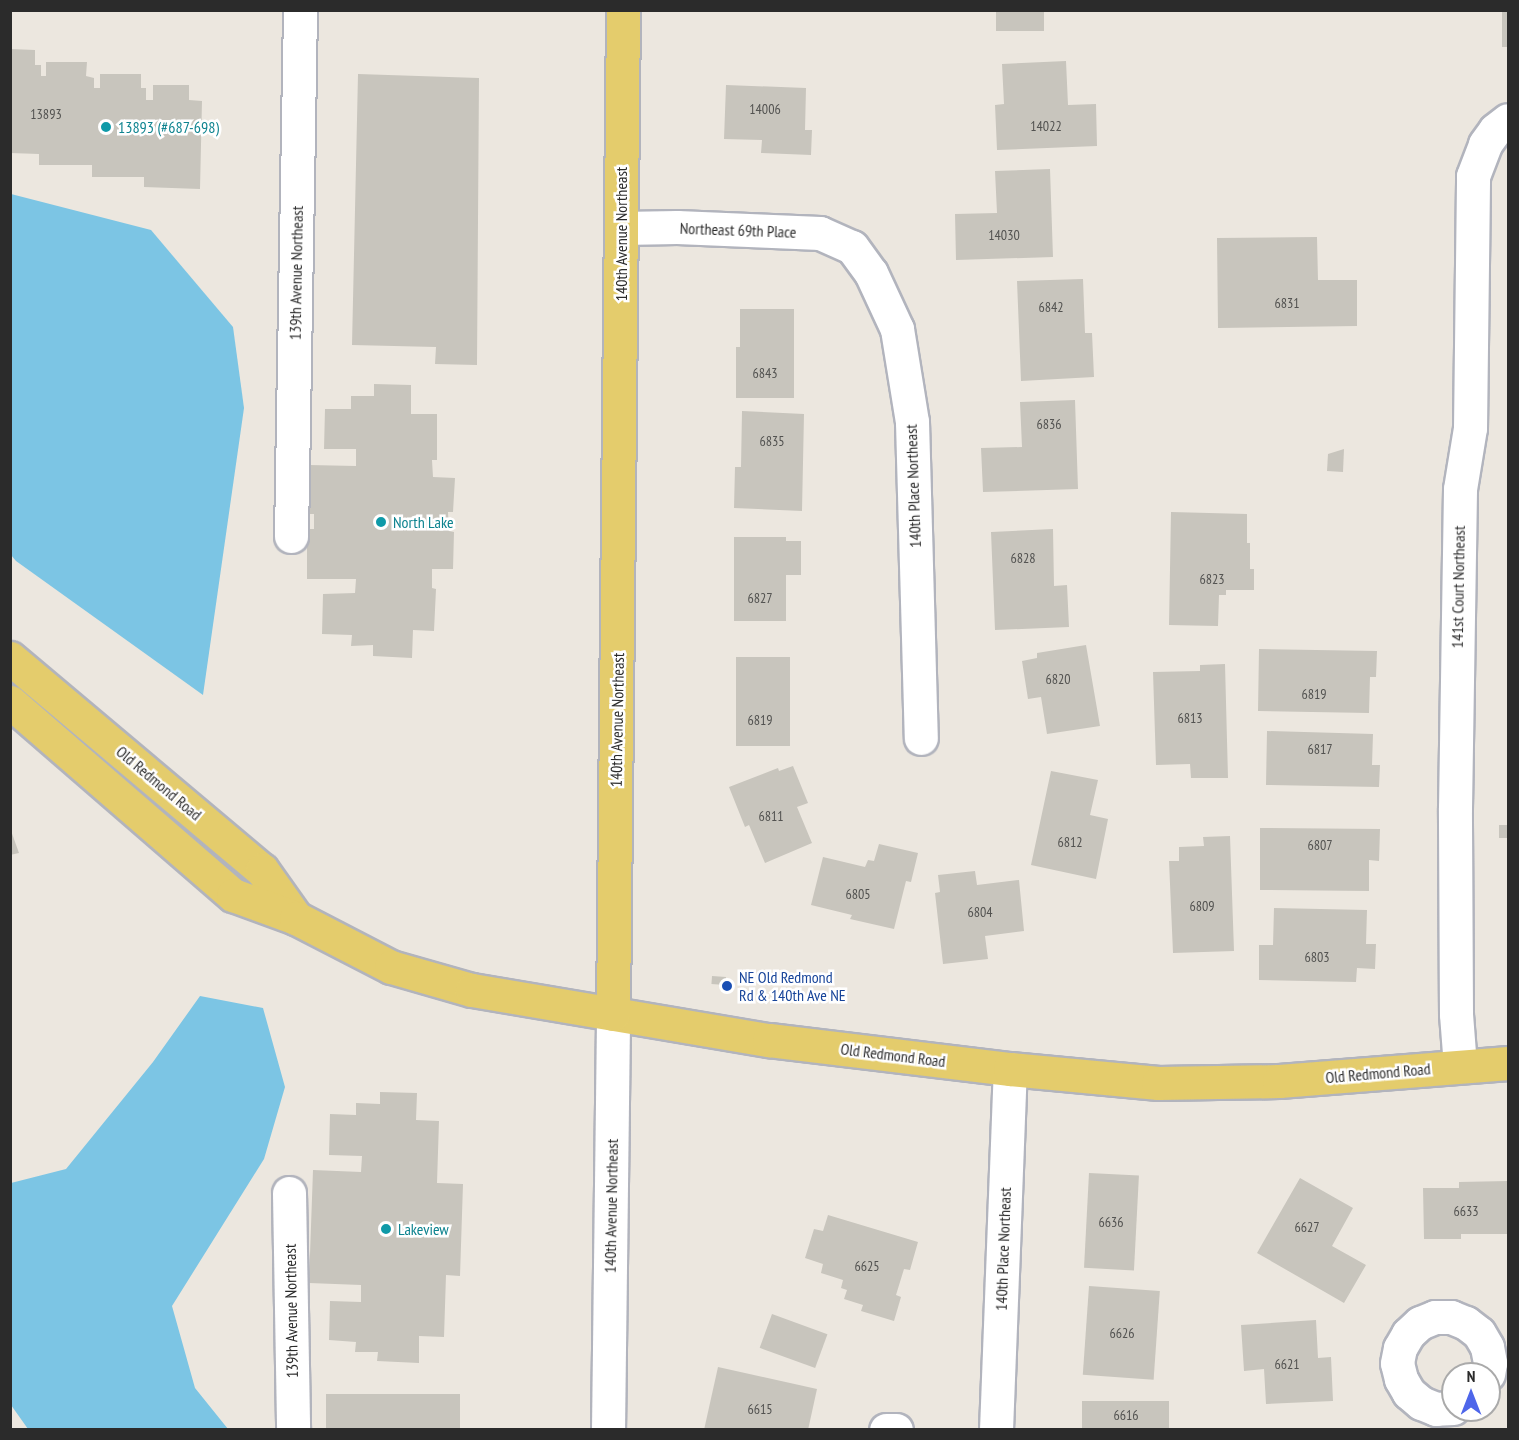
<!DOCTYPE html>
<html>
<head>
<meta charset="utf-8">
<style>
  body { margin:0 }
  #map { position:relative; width:1519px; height:1440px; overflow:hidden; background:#ece7df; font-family:"PT Sans Narrow",sans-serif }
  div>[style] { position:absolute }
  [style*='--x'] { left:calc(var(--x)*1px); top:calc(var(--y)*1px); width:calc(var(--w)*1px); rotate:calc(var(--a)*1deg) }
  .water>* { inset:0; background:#7cc5e4 }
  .building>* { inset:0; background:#c8c5bd; transform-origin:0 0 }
  .roads { filter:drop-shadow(2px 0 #b2b4bd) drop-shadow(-2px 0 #b2b4bd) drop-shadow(0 2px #b2b4bd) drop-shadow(0 -2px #b2b4bd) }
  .minor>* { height:33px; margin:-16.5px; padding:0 16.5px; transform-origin:16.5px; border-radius:16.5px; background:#fff }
  .major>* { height:33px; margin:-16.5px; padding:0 16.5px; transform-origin:16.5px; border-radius:16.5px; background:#e4cc6c }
  .dots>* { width:16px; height:16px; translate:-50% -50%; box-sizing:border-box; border:3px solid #fff; border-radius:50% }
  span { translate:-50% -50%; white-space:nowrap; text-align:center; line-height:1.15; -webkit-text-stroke:5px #fff; paint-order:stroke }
  .number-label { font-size:14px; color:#525250 }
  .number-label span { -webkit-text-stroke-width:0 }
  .culture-label { font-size:16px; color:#0d838f }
  .left { translate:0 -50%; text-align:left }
  .street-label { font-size:16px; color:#2b2b2b }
  .transit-label { font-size:16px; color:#164399 }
  .frame { position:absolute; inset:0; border:12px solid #2b2b2b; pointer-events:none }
  .north { position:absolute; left:1441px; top:1362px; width:60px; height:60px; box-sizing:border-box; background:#fff; border:2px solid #aaa; border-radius:50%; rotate:0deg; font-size:16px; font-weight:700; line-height:24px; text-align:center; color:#2b2b2b }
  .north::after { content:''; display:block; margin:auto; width:21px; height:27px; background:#4e66ea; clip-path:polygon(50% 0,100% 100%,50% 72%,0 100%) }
</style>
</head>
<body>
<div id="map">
  <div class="water">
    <i style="clip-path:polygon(11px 194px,151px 230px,233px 327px,244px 408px,203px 695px,16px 561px,11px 555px)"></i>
    <i style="clip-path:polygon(200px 996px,263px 1008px,285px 1087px,264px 1159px,172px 1306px,195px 1388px,228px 1429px,28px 1429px,11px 1405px,11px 1183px,66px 1169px,153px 1062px)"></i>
  </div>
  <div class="building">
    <i style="left:996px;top:10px;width:48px;height:21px"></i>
    <i style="left:1502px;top:10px;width:6px;height:37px"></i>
    <i style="clip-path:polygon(10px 49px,35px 50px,35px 65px,41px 65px,41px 76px,46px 76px,46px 62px,87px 62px,86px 76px,94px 78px,94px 88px,100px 88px,100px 74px,141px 74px,141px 88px,146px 88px,146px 100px,153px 100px,153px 85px,189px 85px,189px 100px,202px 101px,200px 189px,144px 187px,144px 177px,92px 177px,92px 165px,39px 165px,39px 154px,10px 153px)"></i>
    <i style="clip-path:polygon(1066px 61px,1068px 105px,1096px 104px,1097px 146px,997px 150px,995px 105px,1004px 104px,1002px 64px)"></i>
    <i style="clip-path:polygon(358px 74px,479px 78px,477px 365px,435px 364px,436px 347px,352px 345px)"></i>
    <i style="clip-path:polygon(726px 85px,806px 88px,805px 130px,812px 130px,811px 155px,761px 153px,762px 140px,724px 139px)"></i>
    <i style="clip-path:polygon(1050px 169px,1053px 257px,956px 260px,955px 214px,997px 213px,995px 171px)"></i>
    <i style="clip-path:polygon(1317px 237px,1318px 280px,1357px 280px,1357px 326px,1218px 328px,1217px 238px)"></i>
    <i style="clip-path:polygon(1083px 279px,1085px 333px,1092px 333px,1094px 377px,1021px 381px,1017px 281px)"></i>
    <i style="clip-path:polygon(740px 309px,794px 309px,794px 398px,736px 398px,736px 347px,740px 347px)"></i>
    <i style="clip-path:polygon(374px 384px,411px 385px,411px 414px,437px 414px,437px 460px,432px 460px,433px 477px,455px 478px,453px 512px,448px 512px,449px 531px,454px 532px,453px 569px,432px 569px,432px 588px,436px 589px,434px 631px,413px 630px,412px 658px,373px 656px,373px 645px,351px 646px,352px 635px,322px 634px,323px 594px,355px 593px,356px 579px,307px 579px,307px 529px,314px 529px,314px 514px,309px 514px,309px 465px,356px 466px,356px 449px,324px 449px,325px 409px,351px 409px,351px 396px,374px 396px)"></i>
    <i style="clip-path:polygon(1075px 400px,1078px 489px,983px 492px,981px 448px,1022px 447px,1020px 402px)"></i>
    <i style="clip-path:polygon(742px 411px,804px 414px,802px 511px,734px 508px,735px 467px,741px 467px)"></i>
    <i style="clip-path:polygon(1344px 449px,1343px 472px,1327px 471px,1328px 454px)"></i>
    <i style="clip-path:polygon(1171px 512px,1247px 514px,1247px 543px,1250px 543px,1250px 569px,1254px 569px,1254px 590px,1226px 590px,1226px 595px,1219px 595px,1218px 626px,1169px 625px)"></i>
    <i style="clip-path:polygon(1053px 529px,1054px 586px,1067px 585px,1069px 627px,995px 630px,991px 532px)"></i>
    <i style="clip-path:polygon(734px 537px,786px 537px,786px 541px,801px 541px,801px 575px,786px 575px,786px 621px,734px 621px)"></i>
    <i style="clip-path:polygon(1086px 645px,1100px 726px,1047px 734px,1041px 697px,1028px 699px,1022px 661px,1037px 658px,1037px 653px)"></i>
    <i style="clip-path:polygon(1259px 649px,1377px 651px,1376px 677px,1370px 677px,1369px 713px,1258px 711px)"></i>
    <i style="left:736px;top:657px;width:54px;height:89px"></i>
    <i style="clip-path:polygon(1225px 664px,1228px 778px,1191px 778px,1190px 764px,1156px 765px,1153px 672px,1200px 671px,1200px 665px)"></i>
    <i style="clip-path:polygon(1267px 731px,1373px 734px,1372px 765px,1380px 765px,1379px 787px,1266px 785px)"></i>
    <i style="clip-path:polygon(793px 766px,808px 803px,797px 807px,812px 843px,765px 863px,749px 825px,745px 827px,729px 787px,778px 768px,779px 771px)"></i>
    <i style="clip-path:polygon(1051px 771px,1098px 780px,1090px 815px,1108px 819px,1096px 879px,1031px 865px)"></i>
    <i style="left:1499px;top:825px;width:9px;height:13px"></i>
    <i style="clip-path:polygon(10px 828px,19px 853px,10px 855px)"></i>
    <i style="clip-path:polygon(1260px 828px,1380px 829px,1379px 861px,1369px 860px,1369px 891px,1260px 890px)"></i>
    <i style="clip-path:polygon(1230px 836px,1234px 951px,1173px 953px,1169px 861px,1179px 861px,1179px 847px,1204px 846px,1203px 837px)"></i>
    <i style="clip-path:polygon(879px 844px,918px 853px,911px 882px,906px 881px,894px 929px,850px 919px,852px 915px,811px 905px,823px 857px,865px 867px,868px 860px,874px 861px)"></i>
    <i style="clip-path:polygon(975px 871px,977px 885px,1019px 880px,1024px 931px,985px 936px,988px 959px,943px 964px,935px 893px,940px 892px,938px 875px)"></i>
    <i style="clip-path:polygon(1274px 908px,1367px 910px,1366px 944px,1376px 944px,1375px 969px,1357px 968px,1356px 982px,1259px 980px,1259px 945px,1273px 945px)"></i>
    <i style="left:712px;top:976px;width:14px;height:8px;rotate:4deg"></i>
    <i style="clip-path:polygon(380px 1092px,417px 1093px,416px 1120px,439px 1121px,437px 1183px,463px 1184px,460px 1276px,446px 1275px,444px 1337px,419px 1336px,419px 1363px,377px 1361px,378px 1352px,355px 1352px,356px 1342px,329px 1340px,330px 1301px,361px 1302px,361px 1285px,309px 1283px,313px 1170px,361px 1172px,362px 1156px,329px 1155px,330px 1114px,356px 1115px,356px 1103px,380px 1104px)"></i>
    <i style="left:1089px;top:1173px;width:50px;height:95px;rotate:3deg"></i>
    <i style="clip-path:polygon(1300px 1178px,1353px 1208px,1332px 1246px,1366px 1265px,1344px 1303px,1257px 1253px)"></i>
    <i style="clip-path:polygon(1508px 1181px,1508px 1234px,1461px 1234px,1461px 1239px,1424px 1239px,1423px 1188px,1459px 1188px,1459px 1182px)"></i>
    <i style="clip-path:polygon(828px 1215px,918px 1242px,910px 1270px,904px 1269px,896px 1295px,901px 1297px,894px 1321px,861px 1311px,863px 1305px,844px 1299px,847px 1290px,841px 1288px,843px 1280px,821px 1273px,823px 1264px,805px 1258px,814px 1229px,823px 1231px)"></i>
    <i style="left:1089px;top:1286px;width:71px;height:89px;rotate:4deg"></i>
    <i style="left:772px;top:1314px;width:59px;height:36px;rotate:20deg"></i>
    <i style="clip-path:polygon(1316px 1320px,1318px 1358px,1331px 1357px,1333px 1401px,1266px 1404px,1264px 1369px,1244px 1371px,1241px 1325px)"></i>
    <i style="clip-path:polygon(718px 1367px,817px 1389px,808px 1430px,704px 1430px)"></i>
    <i style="left:326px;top:1394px;width:134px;height:36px"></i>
    <i style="left:1082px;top:1401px;width:87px;height:29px"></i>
  </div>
  <div class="roads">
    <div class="minor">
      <i style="--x:621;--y:228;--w:56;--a:-1"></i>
      <i style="--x:677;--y:227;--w:143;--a:2.4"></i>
      <i style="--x:820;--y:233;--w:35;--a:24"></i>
      <i style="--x:852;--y:247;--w:32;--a:54"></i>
      <i style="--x:871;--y:273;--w:62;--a:65.1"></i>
      <i style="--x:897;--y:329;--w:94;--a:80.8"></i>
      <i style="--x:912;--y:422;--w:316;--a:88.4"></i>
      <i style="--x:291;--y:536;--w:526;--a:-89.02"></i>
      <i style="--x:1460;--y:1066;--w:52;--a:-94.4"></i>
      <i style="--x:1456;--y:1014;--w:206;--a:-90.3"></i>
      <i style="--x:1455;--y:808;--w:319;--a:-89.1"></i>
      <i style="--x:1460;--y:489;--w:62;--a:-80.7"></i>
      <i style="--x:1470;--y:428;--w:252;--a:-89.3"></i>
      <i style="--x:1473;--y:176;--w:34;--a:-69"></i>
      <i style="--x:1485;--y:144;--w:17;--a:-54"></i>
      <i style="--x:1495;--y:130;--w:16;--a:-38"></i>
      <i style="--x:289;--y:1193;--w:237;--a:89"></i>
      <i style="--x:1453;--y:1408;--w:17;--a:177"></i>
      <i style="--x:1436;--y:1409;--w:16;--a:-158"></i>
      <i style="--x:1421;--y:1403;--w:16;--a:-140"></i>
      <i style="--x:1409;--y:1393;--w:16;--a:-120"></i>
      <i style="--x:1401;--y:1379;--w:16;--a:-104"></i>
      <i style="--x:1397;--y:1363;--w:15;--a:-79"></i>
      <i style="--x:1400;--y:1348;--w:16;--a:-60"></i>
      <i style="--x:1408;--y:1334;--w:16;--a:-43"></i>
      <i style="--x:1420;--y:1323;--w:16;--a:-22"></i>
      <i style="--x:1435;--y:1317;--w:16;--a:0"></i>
      <i style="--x:1451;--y:1317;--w:16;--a:22"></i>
      <i style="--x:1466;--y:1323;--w:16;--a:38"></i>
      <i style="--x:1479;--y:1333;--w:16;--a:60"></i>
      <i style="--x:1487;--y:1347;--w:16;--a:79"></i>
      <i style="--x:1490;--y:1363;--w:11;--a:100"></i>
      <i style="--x:608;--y:1430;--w:416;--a:-89.3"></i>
      <i style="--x:886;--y:1430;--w:10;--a:0"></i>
      <i style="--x:996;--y:1430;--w:361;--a:-87.8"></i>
    </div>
    <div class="major">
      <i style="--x:10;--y:658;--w:329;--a:40.1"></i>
      <i style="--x:262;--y:870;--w:59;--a:54.7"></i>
      <i style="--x:10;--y:702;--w:295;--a:40.9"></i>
      <i style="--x:233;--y:895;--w:67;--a:20.1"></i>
      <i style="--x:296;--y:918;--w:107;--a:27.3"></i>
      <i style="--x:391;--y:967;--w:84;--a:15.9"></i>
      <i style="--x:472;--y:990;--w:301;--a:9.6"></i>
      <i style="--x:769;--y:1040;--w:243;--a:6.9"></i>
      <i style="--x:1010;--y:1069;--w:149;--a:5.4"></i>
      <i style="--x:1158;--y:1083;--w:121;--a:-0.9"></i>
      <i style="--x:1279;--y:1081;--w:230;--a:-4.5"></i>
      <i style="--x:613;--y:1014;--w:1004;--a:-89.43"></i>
    </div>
  </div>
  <div class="dots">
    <i style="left:106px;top:127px;background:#0f9aa8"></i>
    <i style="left:381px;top:522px;background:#0f9aa8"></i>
    <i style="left:727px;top:986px;background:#1a4fb4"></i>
    <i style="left:386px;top:1229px;background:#0f9aa8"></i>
  </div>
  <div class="number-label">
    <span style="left:765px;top:109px">14006</span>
    <span style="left:46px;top:114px">13893</span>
    <span style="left:1046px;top:126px">14022</span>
    <span style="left:1004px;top:235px">14030</span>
    <span style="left:1287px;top:303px">6831</span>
    <span style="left:1051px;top:307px">6842</span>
    <span style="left:765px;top:373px">6843</span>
    <span style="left:1049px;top:424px">6836</span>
    <span style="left:772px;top:441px">6835</span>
    <span style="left:1023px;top:558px">6828</span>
    <span style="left:1212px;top:579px">6823</span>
    <span style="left:760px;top:598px">6827</span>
    <span style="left:1058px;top:679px">6820</span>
    <span style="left:1314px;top:694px">6819</span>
    <span style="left:1190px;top:718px">6813</span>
    <span style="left:760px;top:720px">6819</span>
    <span style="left:1320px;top:749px">6817</span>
    <span style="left:771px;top:816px">6811</span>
    <span style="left:1070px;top:842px">6812</span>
    <span style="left:1320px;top:845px">6807</span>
    <span style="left:858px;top:894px">6805</span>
    <span style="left:1202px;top:906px">6809</span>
    <span style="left:980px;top:912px">6804</span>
    <span style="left:1317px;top:957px">6803</span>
    <span style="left:1466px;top:1211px">6633</span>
    <span style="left:1111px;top:1222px">6636</span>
    <span style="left:1307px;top:1227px">6627</span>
    <span style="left:867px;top:1266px">6625</span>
    <span style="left:1122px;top:1333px">6626</span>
    <span style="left:1287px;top:1364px">6621</span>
    <span style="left:760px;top:1409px">6615</span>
    <span style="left:1126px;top:1415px">6616</span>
  </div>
  <div class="culture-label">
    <span class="left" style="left:118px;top:127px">13893 (#687-698)</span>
    <span class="left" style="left:393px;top:522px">North Lake</span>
    <span class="left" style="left:398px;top:1229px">Lakeview</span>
  </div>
  <div class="street-label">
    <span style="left:738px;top:230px;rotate:2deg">Northeast 69th Place</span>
    <span style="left:621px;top:234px;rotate:-90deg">140th Avenue Northeast</span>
    <span style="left:296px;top:273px;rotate:-89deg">139th Avenue Northeast</span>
    <span style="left:913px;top:486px;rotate:-92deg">140th Place Northeast</span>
    <span style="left:1458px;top:587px;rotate:-89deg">141st Court Northeast</span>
    <span style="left:617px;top:720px;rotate:-89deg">140th Avenue Northeast</span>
    <span style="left:159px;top:783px;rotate:40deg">Old Redmond Road</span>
    <span style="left:893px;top:1055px;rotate:7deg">Old Redmond Road</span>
    <span style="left:1378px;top:1073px;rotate:-5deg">Old Redmond Road</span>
    <span style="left:611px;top:1206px;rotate:-89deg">140th Avenue Northeast</span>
    <span style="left:1003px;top:1249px;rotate:-88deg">140th Place Northeast</span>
    <span style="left:291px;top:1311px;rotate:-91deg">139th Avenue Northeast</span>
  </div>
  <div class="transit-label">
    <span class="left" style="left:739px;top:986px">NE Old Redmond<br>Rd &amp; 140th Ave NE</span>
  </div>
  <div class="frame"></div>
  <div class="north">N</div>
</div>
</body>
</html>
